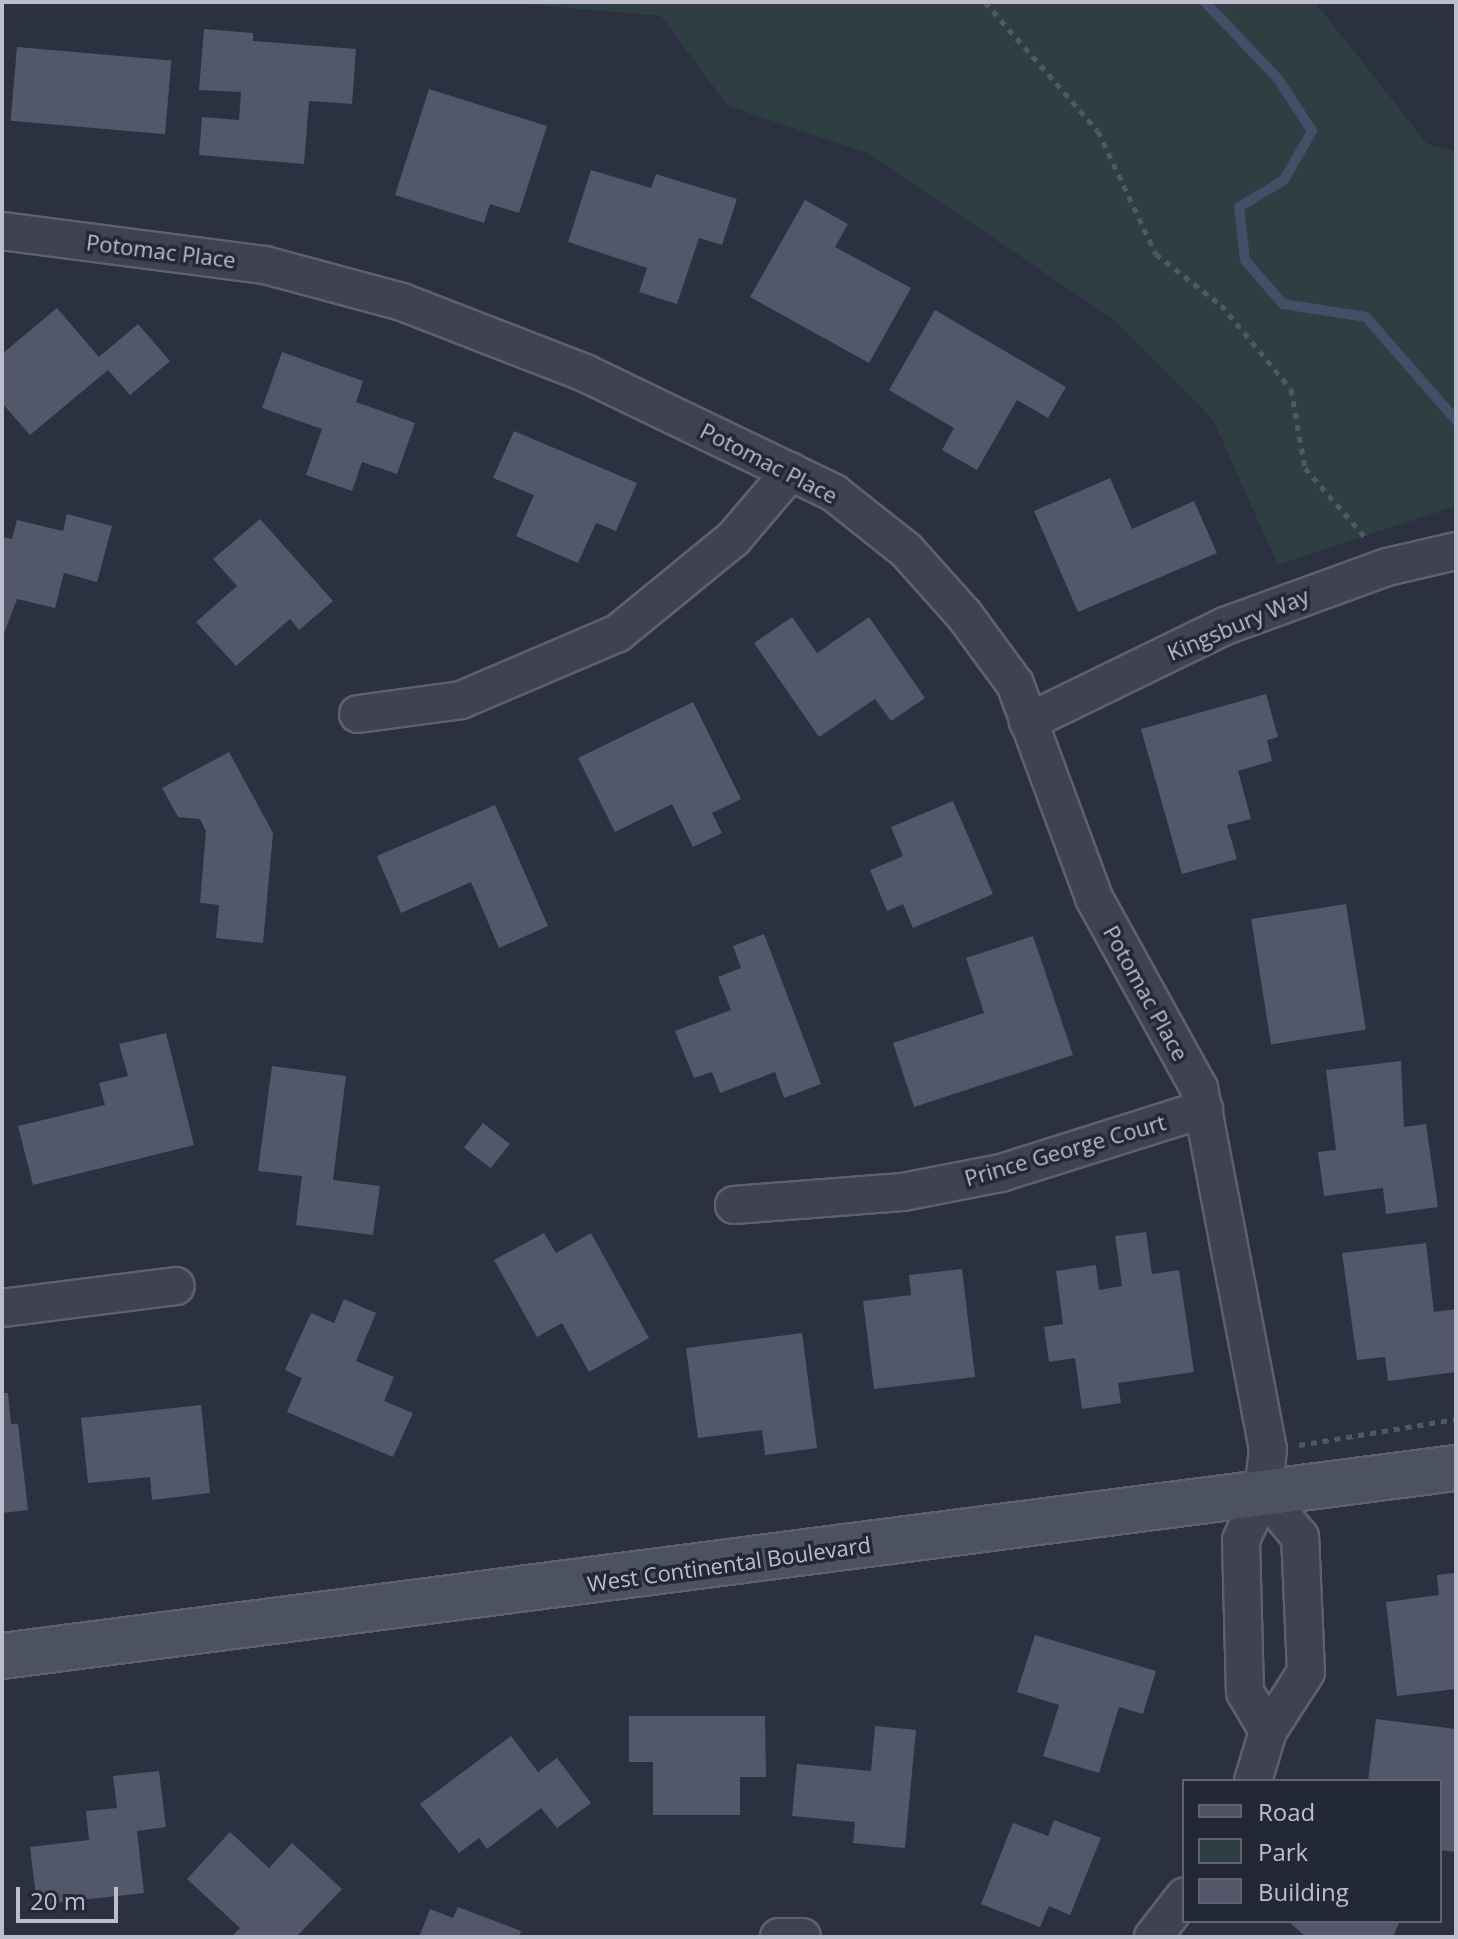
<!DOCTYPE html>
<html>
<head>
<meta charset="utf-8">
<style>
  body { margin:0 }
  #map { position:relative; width:1458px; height:1939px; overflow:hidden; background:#2b3141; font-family:"Open Sans",sans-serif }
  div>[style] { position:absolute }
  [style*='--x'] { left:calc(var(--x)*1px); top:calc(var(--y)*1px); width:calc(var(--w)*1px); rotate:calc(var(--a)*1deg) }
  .green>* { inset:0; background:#2e3e43 }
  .stream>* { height:10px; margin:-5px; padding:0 5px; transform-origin:5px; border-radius:5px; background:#454e69 }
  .building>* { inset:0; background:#525769; transform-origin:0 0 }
  .path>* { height:5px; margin-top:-2.5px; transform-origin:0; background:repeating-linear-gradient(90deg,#4d5b61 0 6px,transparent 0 12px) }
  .roads { filter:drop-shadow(2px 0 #5d616e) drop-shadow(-2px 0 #5d616e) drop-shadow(0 2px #5d616e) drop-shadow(0 -2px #5d616e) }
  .street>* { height:36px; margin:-18px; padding:0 18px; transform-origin:18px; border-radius:18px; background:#3f4351 }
  .secondary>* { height:44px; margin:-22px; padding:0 22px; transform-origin:22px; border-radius:22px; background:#4d5263 }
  span { translate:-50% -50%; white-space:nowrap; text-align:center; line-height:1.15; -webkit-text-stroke:7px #232836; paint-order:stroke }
  .street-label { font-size:22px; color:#bcbfcb }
  .frame { position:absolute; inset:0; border:4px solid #bcbfcb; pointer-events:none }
  .legend { position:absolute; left:1182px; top:1779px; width:260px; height:144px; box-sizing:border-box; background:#232836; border:2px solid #606472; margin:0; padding:10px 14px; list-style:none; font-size:24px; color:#bcbfcb }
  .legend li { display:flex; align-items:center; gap:16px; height:40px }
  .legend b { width:40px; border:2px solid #606472 }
  .scale { position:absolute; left:16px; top:1887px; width:102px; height:36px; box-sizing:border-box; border:4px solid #bcbfcb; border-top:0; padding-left:10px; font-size:24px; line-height:28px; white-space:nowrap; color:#bcbfcb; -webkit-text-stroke:6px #232836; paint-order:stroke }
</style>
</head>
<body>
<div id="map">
  <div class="green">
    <i style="clip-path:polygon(499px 2px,1315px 2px,1427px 144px,1456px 152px,1456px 506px,1278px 565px,1213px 420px,1113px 319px,868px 153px,728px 106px,661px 16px)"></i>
  </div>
  <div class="stream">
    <i style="--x:1205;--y:2;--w:108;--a:46.5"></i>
    <i style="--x:1279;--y:80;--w:61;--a:57.1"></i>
    <i style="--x:1312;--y:131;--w:56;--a:119.7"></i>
    <i style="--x:1284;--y:180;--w:52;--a:149"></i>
    <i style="--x:1239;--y:207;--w:53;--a:83.5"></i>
    <i style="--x:1245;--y:260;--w:58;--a:49.2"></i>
    <i style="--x:1283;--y:304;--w:84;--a:8.9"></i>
    <i style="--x:1366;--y:317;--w:137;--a:48.9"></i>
  </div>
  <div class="building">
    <i style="clip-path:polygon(204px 29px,253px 33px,253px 41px,356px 49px,352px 104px,309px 101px,304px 164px,199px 155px,202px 117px,239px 120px,241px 92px,199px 90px)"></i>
    <i style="left:17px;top:47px;width:155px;height:74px;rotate:5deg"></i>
    <i style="clip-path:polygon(429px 89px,547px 126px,519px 213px,490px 204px,484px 223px,395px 195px)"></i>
    <i style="clip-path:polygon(591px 170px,651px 188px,656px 174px,737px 199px,722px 245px,699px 238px,677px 304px,639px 292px,647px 268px,568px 242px)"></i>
    <i style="clip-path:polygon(805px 200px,848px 224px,835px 247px,911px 288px,869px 363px,750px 297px)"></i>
    <i style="clip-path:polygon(57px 308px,99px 357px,138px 324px,170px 361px,130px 395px,108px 370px,30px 435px,2px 403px,2px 354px)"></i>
    <i style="clip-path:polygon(935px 310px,1066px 387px,1048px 418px,1017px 400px,977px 470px,942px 450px,954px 428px,889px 390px)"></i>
    <i style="clip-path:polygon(282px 352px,363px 381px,356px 402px,415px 423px,397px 474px,362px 462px,352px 491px,306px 475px,322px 429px,262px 408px)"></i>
    <i style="clip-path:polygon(514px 431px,637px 483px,616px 531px,596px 523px,578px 563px,516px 536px,534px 495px,493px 478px)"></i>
    <i style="clip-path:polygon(1110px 478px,1132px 529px,1194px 501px,1217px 553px,1078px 612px,1034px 511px)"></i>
    <i style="clip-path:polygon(67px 514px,112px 526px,97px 582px,64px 573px,55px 608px,17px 599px,2px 639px,2px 537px,12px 539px,17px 520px,63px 531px)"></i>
    <i style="clip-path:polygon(260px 519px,333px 601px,299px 630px,290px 619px,236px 666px,196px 622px,237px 586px,213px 559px)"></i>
    <i style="clip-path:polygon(792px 617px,817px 653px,869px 617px,925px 698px,891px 721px,875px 699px,819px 737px,754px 643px)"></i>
    <i style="clip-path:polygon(1266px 694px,1278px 737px,1267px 740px,1272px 761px,1238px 771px,1251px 819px,1227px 825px,1237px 859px,1182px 874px,1141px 729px)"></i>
    <i style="clip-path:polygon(693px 702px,741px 799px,712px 813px,722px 833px,693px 847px,672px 804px,615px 832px,578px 758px)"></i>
    <i style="clip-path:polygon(229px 752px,273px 833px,263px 943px,216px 938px,219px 905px,200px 903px,206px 831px,200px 819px,178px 817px,162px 788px)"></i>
    <i style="clip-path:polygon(953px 801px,993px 894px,913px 928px,903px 904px,887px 911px,870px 870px,903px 856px,891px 827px)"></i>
    <i style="clip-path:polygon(495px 805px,548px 926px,499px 948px,471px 882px,401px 913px,377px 856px)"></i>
    <i style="left:1346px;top:904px;width:127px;height:96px;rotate:81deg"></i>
    <i style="clip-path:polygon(764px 934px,821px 1084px,784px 1098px,775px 1072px,720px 1093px,712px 1072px,694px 1078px,675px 1031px,731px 1010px,718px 977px,741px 968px,733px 946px)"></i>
    <i style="clip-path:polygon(1033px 936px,1073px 1055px,914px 1107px,893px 1043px,984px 1013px,966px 958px)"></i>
    <i style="clip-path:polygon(166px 1033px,194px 1145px,33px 1185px,18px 1126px,105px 1105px,99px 1083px,128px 1076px,119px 1044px)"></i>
    <i style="clip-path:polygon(1401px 1061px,1404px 1127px,1426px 1124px,1438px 1207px,1386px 1214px,1383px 1188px,1324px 1196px,1318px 1152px,1336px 1150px,1326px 1070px)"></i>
    <i style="clip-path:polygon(272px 1066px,346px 1076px,333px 1180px,380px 1186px,373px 1235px,296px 1225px,302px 1176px,258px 1171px)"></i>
    <i style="left:483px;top:1123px;width:34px;height:31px;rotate:38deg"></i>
    <i style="clip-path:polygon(1146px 1232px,1152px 1274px,1179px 1270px,1194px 1372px,1118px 1383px,1121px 1403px,1082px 1409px,1075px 1358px,1049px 1362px,1044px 1327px,1063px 1324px,1056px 1271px,1096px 1265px,1099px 1290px,1122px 1286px,1115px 1236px)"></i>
    <i style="clip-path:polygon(544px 1233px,556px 1253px,591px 1233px,649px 1338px,589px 1372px,562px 1323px,537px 1337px,494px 1260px)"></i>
    <i style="clip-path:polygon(1426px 1243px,1434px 1312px,1456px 1309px,1456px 1372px,1388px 1381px,1385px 1357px,1357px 1360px,1342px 1253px)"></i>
    <i style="clip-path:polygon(962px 1269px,975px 1377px,874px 1389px,863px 1301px,911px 1295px,909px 1275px)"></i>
    <i style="clip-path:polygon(344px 1299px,376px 1313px,356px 1361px,394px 1377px,384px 1401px,413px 1413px,393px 1457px,287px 1412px,302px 1378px,285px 1370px,311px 1313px,334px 1323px)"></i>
    <i style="clip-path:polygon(802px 1333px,817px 1448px,765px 1455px,762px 1430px,698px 1438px,686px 1348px)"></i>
    <i style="clip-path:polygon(2px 1393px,8px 1393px,11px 1424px,18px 1424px,28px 1510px,2px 1513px)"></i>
    <i style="clip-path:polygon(201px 1405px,210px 1493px,152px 1500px,150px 1477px,88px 1483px,81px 1418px)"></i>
    <i style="clip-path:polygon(1456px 1573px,1456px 1689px,1397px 1696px,1386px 1602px,1439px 1595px,1437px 1575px)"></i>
    <i style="clip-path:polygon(1035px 1635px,1156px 1671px,1143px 1714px,1119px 1707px,1099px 1773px,1043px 1756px,1059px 1705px,1017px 1692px)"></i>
    <i style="clip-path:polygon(629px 1716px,765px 1716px,766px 1777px,740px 1777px,740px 1815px,653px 1815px,653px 1762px,629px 1762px)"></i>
    <i style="clip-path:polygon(1376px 1719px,1456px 1729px,1456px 1852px,1440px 1850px,1440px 1781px,1368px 1781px)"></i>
    <i style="clip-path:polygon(875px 1726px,916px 1730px,905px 1848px,853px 1843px,855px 1822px,792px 1816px,797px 1764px,871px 1771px)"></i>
    <i style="clip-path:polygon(511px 1736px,538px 1772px,557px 1758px,591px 1803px,557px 1828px,541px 1808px,487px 1849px,479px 1838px,459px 1853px,420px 1804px)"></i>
    <i style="clip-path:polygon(159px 1771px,166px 1827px,137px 1831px,144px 1893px,37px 1905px,30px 1847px,89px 1840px,86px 1811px,117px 1808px,113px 1776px)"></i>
    <i style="clip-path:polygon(1054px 1820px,1101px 1838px,1070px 1915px,1049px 1906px,1040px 1927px,981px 1904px,1013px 1823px,1048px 1836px)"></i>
    <i style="clip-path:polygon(230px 1832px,269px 1868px,292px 1843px,342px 1889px,296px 1937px,231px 1937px,240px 1928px,187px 1879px)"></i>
    <i style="clip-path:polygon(458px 1907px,521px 1931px,519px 1937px,419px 1937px,430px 1909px,453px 1918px)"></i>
    <i style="clip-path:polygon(1288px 1921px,1400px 1921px,1393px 1937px,1306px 1937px)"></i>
  </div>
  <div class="path">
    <i style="--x:985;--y:2;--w:171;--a:48.8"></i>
    <i style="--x:1098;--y:131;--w:136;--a:64.8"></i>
    <i style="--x:1156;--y:254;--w:83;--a:38.1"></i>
    <i style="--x:1221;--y:305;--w:109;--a:50.2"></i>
    <i style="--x:1291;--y:389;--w:80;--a:80"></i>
    <i style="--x:1305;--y:468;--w:91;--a:49"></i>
    <i style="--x:1299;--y:1445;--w:159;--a:-9.4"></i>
  </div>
  <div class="roads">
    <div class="street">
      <i style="--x:2;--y:231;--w:265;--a:7.4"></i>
      <i style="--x:265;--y:265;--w:142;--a:15.1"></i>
      <i style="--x:402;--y:302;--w:196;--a:21.2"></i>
      <i style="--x:585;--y:373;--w:276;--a:25.7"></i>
      <i style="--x:834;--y:493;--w:92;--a:38.4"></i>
      <i style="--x:906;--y:550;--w:89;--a:48.2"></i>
      <i style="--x:965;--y:616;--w:84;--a:53.7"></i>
      <i style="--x:1015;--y:684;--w:228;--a:69.7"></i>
      <i style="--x:1094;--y:898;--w:217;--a:61.1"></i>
      <i style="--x:1199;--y:1088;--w:368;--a:79.2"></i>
      <i style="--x:1268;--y:1449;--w:44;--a:96.5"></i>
      <i style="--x:1263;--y:1493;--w:52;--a:115.1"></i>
      <i style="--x:1241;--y:1540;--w:152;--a:88.5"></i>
      <i style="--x:1245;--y:1692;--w:45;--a:59.5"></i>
      <i style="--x:358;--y:714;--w:104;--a:-7.7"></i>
      <i style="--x:461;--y:700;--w:171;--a:-23.1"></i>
      <i style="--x:618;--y:633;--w:149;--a:-39.3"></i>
      <i style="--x:733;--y:539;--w:89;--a:-49.5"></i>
      <i style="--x:1028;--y:722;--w:219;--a:-26"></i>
      <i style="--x:1225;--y:626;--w:172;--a:-20"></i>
      <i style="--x:1387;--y:567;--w:71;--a:-13.1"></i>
      <i style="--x:734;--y:1205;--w:169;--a:-4.4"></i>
      <i style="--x:903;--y:1192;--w:100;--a:-11"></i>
      <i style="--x:1001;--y:1173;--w:213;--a:-17.5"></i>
      <i style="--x:2;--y:1308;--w:175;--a:-7.2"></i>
      <i style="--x:1253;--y:1781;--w:52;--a:-73.3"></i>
      <i style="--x:1268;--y:1731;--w:70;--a:-57.2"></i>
      <i style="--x:1306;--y:1672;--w:135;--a:-92.5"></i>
      <i style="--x:1300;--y:1537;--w:57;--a:-130.1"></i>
      <i style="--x:779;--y:1937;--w:23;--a:0"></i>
      <i style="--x:1153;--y:1937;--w:51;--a:-52.2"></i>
    </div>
    <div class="secondary">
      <i style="--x:2;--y:1656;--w:1466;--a:-7.37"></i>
    </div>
  </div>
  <div class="street-label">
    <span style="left:161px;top:251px;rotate:7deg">Potomac Place</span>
    <span style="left:769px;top:463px;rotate:27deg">Potomac Place</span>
    <span style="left:1238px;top:624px;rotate:-23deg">Kingsbury Way</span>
    <span style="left:1146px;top:993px;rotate:61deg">Potomac Place</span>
    <span style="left:1065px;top:1150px;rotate:-16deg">Prince George Court</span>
    <span style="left:729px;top:1564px;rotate:-8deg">West Continental Boulevard</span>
  </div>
  <div class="frame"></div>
  <ul class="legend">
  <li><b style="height:10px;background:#4d5263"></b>Road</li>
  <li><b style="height:22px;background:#2e3e43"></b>Park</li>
  <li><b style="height:22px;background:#525769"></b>Building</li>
  </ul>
  <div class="scale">20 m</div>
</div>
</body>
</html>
